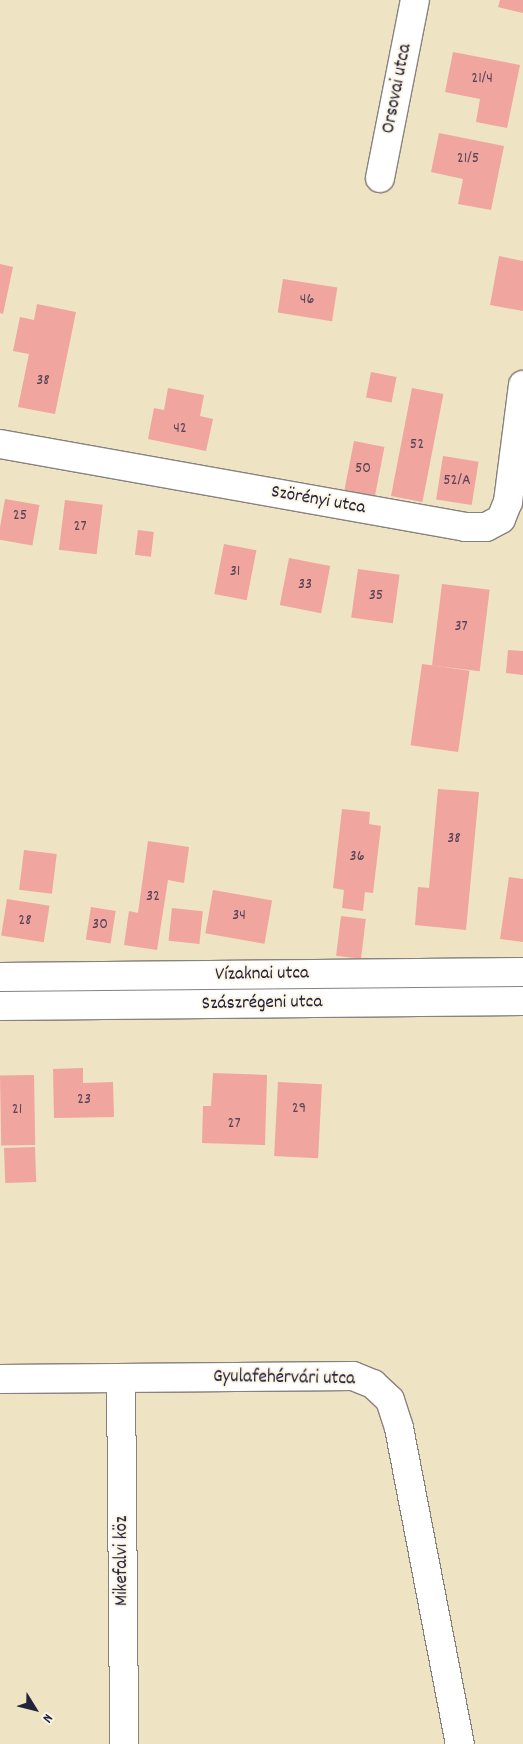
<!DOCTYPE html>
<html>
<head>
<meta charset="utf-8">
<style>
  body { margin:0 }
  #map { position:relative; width:523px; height:1744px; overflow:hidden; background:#eee3c2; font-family:Dekko,sans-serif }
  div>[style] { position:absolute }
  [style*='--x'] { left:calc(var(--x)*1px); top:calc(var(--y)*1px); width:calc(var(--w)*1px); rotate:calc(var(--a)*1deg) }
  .building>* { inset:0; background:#f0a59f; transform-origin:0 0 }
  .roads { filter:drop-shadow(1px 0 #88827e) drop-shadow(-1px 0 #88827e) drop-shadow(0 1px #88827e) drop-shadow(0 -1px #88827e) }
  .street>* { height:28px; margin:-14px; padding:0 14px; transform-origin:14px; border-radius:14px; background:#fff }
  span { translate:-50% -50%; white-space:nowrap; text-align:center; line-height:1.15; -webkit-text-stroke:4px #fcf5e5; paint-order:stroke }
  .number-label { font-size:16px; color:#564354 }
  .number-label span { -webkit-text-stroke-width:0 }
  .street-label { font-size:19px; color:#22223b }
  .north { position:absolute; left:10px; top:1684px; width:50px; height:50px; -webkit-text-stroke:4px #fcf5e5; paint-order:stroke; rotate:126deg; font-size:14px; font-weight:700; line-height:20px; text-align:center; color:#22223b }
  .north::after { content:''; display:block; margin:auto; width:18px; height:22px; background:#22223b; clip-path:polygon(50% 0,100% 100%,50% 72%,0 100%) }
</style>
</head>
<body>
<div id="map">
  <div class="building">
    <i style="clip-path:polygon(500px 0,523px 0,523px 13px,498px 7px)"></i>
    <i style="clip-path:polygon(453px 52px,520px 65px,507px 128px,476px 122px,480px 99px,445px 92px)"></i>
    <i style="clip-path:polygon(439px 133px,504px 146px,491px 210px,458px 204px,463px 179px,431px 172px)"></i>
    <i style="clip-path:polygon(499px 256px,523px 261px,523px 311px,490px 305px)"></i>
    <i style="clip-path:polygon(0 264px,13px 267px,3px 314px,0 313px)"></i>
    <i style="left:283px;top:279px;width:55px;height:34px;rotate:9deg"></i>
    <i style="clip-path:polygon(37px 304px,76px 312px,55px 414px,18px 407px,29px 354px,13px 351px,20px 317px,34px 320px)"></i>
    <i style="left:371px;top:372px;width:26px;height:26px;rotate:11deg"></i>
    <i style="clip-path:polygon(168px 388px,204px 395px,200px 416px,213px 419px,206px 451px,148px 439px,154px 408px,164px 410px)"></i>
    <i style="left:412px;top:388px;width:32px;height:110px;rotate:11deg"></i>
    <i style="left:354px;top:441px;width:31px;height:50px;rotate:11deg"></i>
    <i style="left:443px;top:456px;width:36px;height:44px;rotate:9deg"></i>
    <i style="left:5px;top:499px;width:35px;height:41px;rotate:10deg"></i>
    <i style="left:65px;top:500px;width:38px;height:50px;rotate:7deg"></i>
    <i style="left:138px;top:530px;width:16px;height:25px;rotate:7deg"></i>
    <i style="left:224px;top:544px;width:33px;height:51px;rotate:11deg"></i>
    <i style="left:289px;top:558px;width:42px;height:48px;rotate:11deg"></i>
    <i style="left:358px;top:569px;width:42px;height:49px;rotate:8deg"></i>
    <i style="left:442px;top:584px;width:48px;height:82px;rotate:7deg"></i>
    <i style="clip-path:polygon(508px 650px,523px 651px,523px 675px,506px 673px)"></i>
    <i style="left:422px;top:664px;width:48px;height:82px;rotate:8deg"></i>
    <i style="clip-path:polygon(438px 789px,479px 792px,466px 930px,415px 925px,418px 887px,429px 888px)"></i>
    <i style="clip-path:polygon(342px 809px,370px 812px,369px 824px,381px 826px,373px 893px,365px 892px,363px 911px,342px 908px,344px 890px,333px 888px)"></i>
    <i style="clip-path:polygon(148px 841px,189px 847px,184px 883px,168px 880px,157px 950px,124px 945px,129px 911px,138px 913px)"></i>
    <i style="left:24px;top:850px;width:33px;height:40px;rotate:7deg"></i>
    <i style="clip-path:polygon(509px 877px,523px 879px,523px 942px,500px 939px)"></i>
    <i style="left:213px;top:890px;width:60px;height:44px;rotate:10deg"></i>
    <i style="left:7px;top:899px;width:43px;height:37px;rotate:9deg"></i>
    <i style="left:91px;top:907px;width:25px;height:33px;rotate:9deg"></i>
    <i style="left:172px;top:908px;width:31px;height:33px;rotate:6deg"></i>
    <i style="left:341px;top:916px;width:25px;height:40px;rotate:7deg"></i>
    <i style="clip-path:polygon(83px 1068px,83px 1083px,113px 1082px,114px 1117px,54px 1118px,53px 1069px)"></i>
    <i style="clip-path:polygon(213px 1073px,267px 1075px,265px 1145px,202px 1143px,203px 1106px,211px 1106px)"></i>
    <i style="left:34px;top:1075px;width:70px;height:34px;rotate:89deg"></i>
    <i style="left:278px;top:1082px;width:44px;height:74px;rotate:3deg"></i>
    <i style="left:35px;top:1147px;width:35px;height:31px;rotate:88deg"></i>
  </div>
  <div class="roads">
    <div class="street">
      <i style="--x:380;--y:178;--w:181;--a:-78.9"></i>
      <i style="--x:0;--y:444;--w:472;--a:10.1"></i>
      <i style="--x:465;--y:527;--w:21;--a:0"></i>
      <i style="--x:486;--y:527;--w:17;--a:-28"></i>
      <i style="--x:501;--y:519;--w:18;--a:-68"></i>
      <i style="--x:508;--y:502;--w:118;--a:-82.7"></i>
      <i style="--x:0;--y:977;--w:523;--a:-0.55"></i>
      <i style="--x:0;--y:1006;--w:523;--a:-0.55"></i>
      <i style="--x:121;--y:1378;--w:366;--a:89.5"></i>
      <i style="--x:0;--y:1379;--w:353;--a:-0.5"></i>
      <i style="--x:353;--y:1376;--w:22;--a:22"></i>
      <i style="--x:373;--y:1384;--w:23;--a:43"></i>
      <i style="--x:390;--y:1400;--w:29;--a:72"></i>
      <i style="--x:399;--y:1428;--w:322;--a:79.1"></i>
    </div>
  </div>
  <div class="number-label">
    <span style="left:482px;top:79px">21/4</span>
    <span style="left:468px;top:159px">21/5</span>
    <span style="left:307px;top:300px">46</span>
    <span style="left:43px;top:381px">38</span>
    <span style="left:180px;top:429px">42</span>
    <span style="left:417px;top:445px">52</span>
    <span style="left:363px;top:469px">50</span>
    <span style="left:457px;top:481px">52/A</span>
    <span style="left:20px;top:516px">25</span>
    <span style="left:80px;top:527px">27</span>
    <span style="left:235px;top:572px">31</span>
    <span style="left:305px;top:585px">33</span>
    <span style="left:376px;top:596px">35</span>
    <span style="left:461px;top:627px">37</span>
    <span style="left:454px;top:839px">38</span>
    <span style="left:357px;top:857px">36</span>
    <span style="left:153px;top:897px">32</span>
    <span style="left:239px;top:916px">34</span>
    <span style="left:25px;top:921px">28</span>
    <span style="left:100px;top:925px">30</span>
    <span style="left:84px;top:1100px">23</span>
    <span style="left:299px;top:1109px">29</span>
    <span style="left:17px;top:1110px">21</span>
    <span style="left:234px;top:1124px">27</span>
  </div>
  <div class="street-label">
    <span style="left:398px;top:89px;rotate:-79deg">Orsovai utca</span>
    <span style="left:318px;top:501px;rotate:10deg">Szörényi utca</span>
    <span style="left:262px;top:975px;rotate:-1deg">Vízaknai utca</span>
    <span style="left:262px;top:1004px;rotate:-1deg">Szászrégeni utca</span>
    <span style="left:284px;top:1379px;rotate:1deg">Gyulafehérvári utca</span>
    <span style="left:123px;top:1561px;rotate:-90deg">Mikefalvi köz</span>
  </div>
  <div class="north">N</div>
</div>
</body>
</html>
